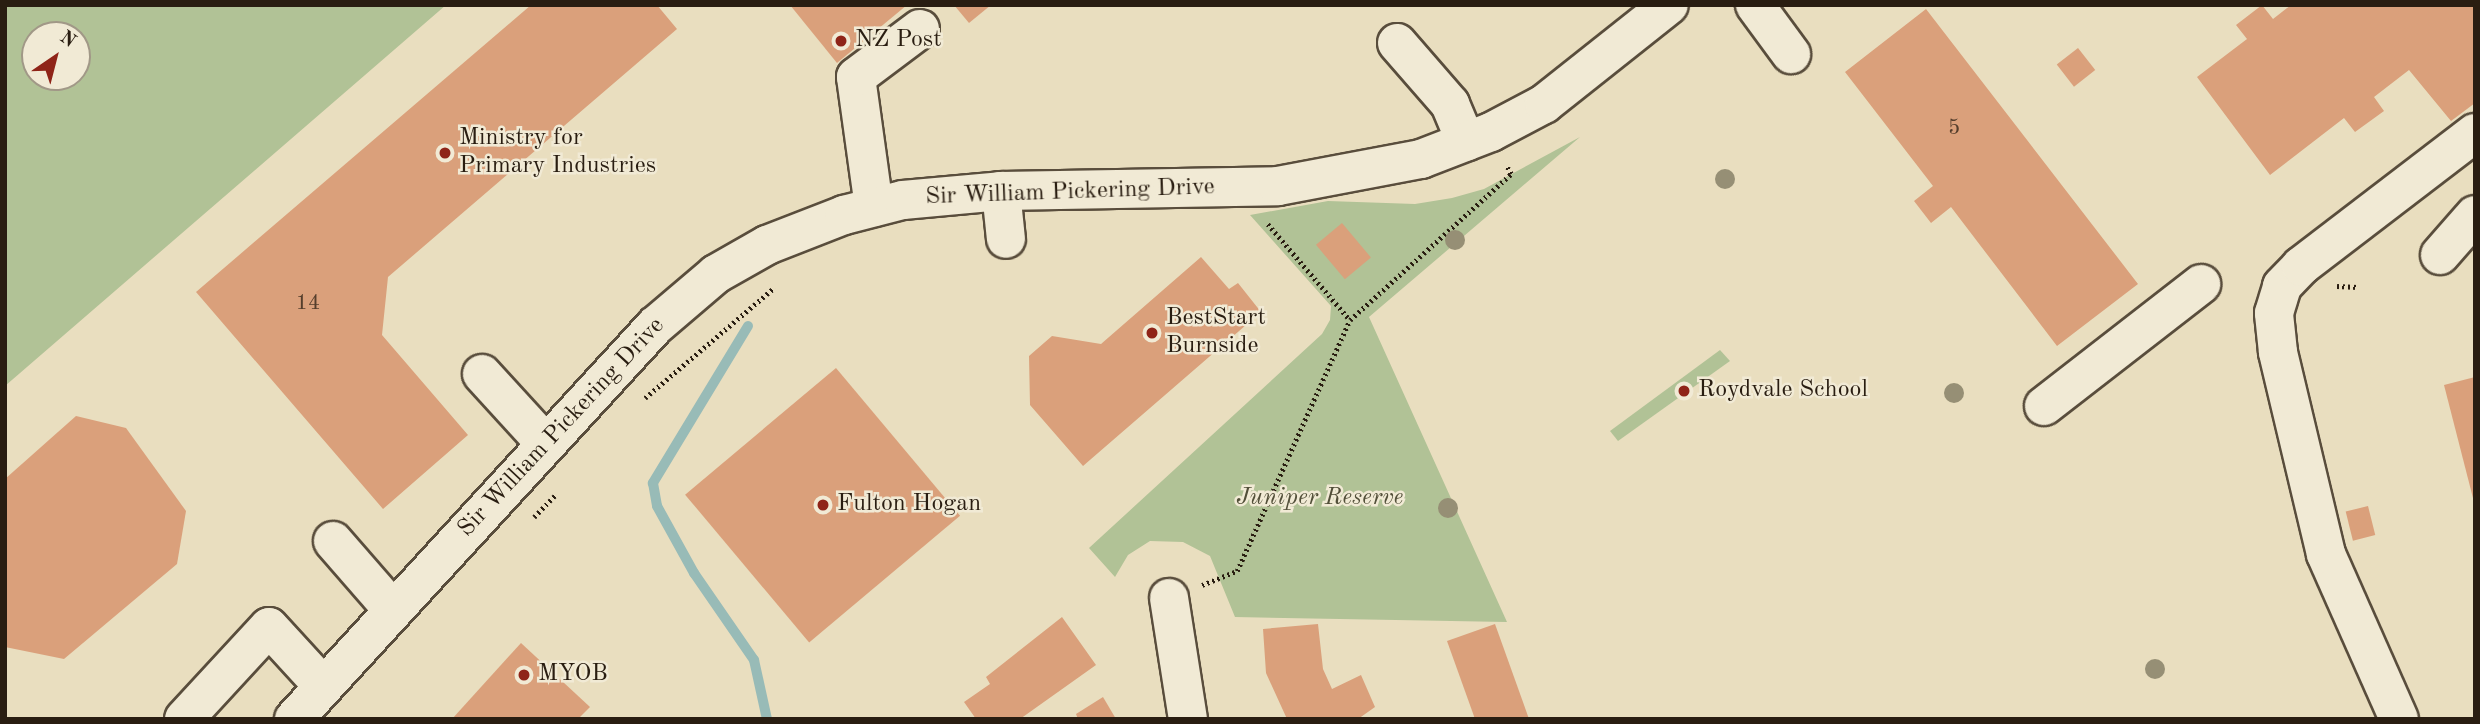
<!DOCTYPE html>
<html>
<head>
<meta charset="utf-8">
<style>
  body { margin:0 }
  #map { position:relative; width:2480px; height:724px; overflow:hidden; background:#e9debf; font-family:"Old Standard TT",serif }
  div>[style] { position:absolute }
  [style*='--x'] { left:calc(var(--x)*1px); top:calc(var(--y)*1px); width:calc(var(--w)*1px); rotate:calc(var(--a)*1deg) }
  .green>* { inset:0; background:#b1c296 }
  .stream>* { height:10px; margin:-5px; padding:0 5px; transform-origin:5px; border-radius:5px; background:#98bbb7 }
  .building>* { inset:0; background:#daa07b; transform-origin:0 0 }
  .path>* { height:4.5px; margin-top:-2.25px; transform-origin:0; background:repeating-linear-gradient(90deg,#291d11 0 2px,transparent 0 5.5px) }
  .roads { filter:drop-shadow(2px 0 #594d3c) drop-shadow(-2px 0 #594d3c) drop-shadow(0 2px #594d3c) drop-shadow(0 -2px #594d3c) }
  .minor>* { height:38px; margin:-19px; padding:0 19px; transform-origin:19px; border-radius:19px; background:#f1ead5 }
  .trees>* { width:20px; height:20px; margin:-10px; border-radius:50%; background:#968f75 }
  .dots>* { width:19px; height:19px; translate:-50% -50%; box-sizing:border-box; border:4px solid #f1ead5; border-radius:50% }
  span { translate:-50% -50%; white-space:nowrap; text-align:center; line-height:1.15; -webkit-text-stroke:5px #f1ead5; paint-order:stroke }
  .number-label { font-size:21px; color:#553e2c }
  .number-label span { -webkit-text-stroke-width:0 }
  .poi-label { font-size:24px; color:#291d11 }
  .left { translate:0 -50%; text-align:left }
  .street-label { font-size:24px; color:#291d11 }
  .park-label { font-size:24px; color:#524f39; font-style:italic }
  .frame { position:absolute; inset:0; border:7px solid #291d11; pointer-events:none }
  .north { position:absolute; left:21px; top:21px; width:70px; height:70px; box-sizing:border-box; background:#f1ead5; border:2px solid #a19887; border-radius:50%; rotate:35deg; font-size:19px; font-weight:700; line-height:28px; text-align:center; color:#291d11 }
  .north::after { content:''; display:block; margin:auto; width:24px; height:32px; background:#8f2418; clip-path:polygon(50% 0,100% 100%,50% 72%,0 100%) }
</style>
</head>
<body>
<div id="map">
  <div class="green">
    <i style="clip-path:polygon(evenodd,5px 5px,446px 5px,5px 386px,5px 5px,35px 35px,77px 35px,77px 77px,35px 77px,35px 35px)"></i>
    <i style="clip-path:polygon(1580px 137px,1369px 317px,1507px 622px,1235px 617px,1210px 556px,1183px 542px,1150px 541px,1128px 555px,1115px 577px,1089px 548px,1322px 334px,1330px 320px,1331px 306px,1250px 215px,1328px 201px,1415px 204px,1452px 198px,1484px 189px)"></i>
    <i style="clip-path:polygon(1720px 350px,1730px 361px,1618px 441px,1610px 431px)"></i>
  </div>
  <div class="stream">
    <i style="--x:748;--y:326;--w:184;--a:121.2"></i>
    <i style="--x:653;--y:483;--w:23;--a:80"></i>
    <i style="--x:657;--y:506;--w:77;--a:61.1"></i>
    <i style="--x:694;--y:573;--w:106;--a:55.4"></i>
    <i style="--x:754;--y:660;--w:60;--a:77.6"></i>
  </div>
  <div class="building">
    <i style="clip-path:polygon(531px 5px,657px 5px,677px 29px,388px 277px,382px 335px,468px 435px,383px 509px,196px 292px)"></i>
    <i style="clip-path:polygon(790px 5px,907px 5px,837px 63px)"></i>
    <i style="clip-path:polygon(954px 5px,991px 5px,969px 23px)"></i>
    <i style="clip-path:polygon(2262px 5px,2273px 19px,2291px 5px,2475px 5px,2475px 103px,2451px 121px,2409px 70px,2374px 97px,2384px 111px,2355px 132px,2344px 118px,2270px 175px,2197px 77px,2247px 39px,2236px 25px)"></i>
    <i style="clip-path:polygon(1926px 9px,2138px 284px,2057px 346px,1951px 207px,1931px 223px,1914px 201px,1933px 186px,1845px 72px)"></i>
    <i style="left:2078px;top:48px;width:28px;height:27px;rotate:52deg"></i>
    <i style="left:1342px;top:223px;width:45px;height:34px;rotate:50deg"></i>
    <i style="clip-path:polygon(1201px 257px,1229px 289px,1238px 283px,1261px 312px,1083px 466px,1030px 405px,1029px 356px,1052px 336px,1101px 344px)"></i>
    <i style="left:836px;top:368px;width:193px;height:197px;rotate:50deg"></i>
    <i style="clip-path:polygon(2475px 377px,2475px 502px,2474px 502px,2444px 385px)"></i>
    <i style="clip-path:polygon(76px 416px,126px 428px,186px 511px,177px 564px,64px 659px,5px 647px,5px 479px)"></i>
    <i style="left:2368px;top:506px;width:30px;height:23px;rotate:76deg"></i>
    <i style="clip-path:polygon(1062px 617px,1096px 665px,1020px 719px,976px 719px,964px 702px,990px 684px,986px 677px)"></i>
    <i style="clip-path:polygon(1318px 624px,1323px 669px,1332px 689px,1361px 675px,1375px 707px,1358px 719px,1287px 719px,1266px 673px,1263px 629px)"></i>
    <i style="clip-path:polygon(1495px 624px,1529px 719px,1475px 719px,1447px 641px)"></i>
    <i style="clip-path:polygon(521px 643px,590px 707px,578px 719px,452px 719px)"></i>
    <i style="clip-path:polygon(1103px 697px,1116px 719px,1078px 719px,1076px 714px)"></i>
  </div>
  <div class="path">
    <i style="--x:1268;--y:224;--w:126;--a:49.5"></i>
    <i style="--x:2337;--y:286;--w:21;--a:3"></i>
    <i style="--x:645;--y:398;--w:170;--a:-40.5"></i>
    <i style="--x:534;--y:517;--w:32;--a:-46"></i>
    <i style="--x:1202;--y:585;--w:38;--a:-22"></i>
    <i style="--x:1237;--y:571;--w:275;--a:-65.8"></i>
    <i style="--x:1350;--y:320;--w:217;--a:-42.2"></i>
    <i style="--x:1511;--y:174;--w:10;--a:-119"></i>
  </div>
  <div class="roads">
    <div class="minor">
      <i style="--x:1755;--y:5;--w:61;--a:53.7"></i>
      <i style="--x:1397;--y:43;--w:81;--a:49"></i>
      <i style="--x:1450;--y:104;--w:41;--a:67.2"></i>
      <i style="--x:1001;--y:191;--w:48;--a:84.1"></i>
      <i style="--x:874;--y:207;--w:131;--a:-97.9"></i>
      <i style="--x:856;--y:77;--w:80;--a:-36.9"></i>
      <i style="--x:2440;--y:255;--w:53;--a:-48.8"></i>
      <i style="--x:482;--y:374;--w:95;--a:47.6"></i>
      <i style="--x:2044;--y:406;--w:199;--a:-37.8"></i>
      <i style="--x:333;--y:541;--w:91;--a:49"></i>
      <i style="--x:1169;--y:598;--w:122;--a:81.1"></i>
      <i style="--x:184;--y:719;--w:125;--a:-47.3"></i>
      <i style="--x:269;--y:627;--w:80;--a:47.5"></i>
      <i style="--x:294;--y:719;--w:534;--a:-47.43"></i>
      <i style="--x:655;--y:326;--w:80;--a:-40.4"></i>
      <i style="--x:716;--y:274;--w:59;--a:-29.6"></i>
      <i style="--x:767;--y:245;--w:83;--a:-21.3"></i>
      <i style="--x:844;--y:215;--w:61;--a:-14.3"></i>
      <i style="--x:903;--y:200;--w:98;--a:-5.2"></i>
      <i style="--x:1001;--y:191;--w:277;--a:-1"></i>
      <i style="--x:1278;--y:186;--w:146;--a:-10.7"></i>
      <i style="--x:1421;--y:159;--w:75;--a:-21.1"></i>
      <i style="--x:1491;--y:132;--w:60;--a:-27.8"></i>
      <i style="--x:1544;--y:104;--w:159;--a:-38.4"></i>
      <i style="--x:2399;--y:719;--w:180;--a:-113.9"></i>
      <i style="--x:2326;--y:554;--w:208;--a:-103.4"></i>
      <i style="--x:2278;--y:352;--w:39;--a:-96"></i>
      <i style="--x:2274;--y:313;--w:28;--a:-73"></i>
      <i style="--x:2282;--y:286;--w:28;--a:-46"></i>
      <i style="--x:2301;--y:266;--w:219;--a:-37.4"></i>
    </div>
  </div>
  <div class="trees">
    <i style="left:1725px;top:179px"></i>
    <i style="left:1455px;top:240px"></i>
    <i style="left:1954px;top:393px"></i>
    <i style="left:1448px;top:508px"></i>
    <i style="left:2155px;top:669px"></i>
  </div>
  <div class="dots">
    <i style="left:841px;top:41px;background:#8f2418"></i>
    <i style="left:445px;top:153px;background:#8f2418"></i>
    <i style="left:1152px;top:333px;background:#8f2418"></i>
    <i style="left:1684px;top:391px;background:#8f2418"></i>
    <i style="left:823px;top:505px;background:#8f2418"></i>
    <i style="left:524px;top:675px;background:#8f2418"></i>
  </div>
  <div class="number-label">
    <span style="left:1954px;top:129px">5</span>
    <span style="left:308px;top:304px">14</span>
  </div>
  <div class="poi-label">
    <span class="left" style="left:855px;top:41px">NZ Post</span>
    <span class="left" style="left:459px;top:153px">Ministry for<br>Primary Industries</span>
    <span class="left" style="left:1166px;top:333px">BestStart<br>Burnside</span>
    <span class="left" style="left:1698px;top:391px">Roydvale School</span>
    <span class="left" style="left:837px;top:505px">Fulton Hogan</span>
    <span class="left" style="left:538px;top:675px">MYOB</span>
  </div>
  <div class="street-label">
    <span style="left:1070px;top:193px;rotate:-2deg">Sir William Pickering Drive</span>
    <span style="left:562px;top:428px;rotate:-47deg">Sir William Pickering Drive</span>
  </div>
  <div class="park-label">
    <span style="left:1320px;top:499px">Juniper Reserve</span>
  </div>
  <div class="frame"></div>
  <div class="north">N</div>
</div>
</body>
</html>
